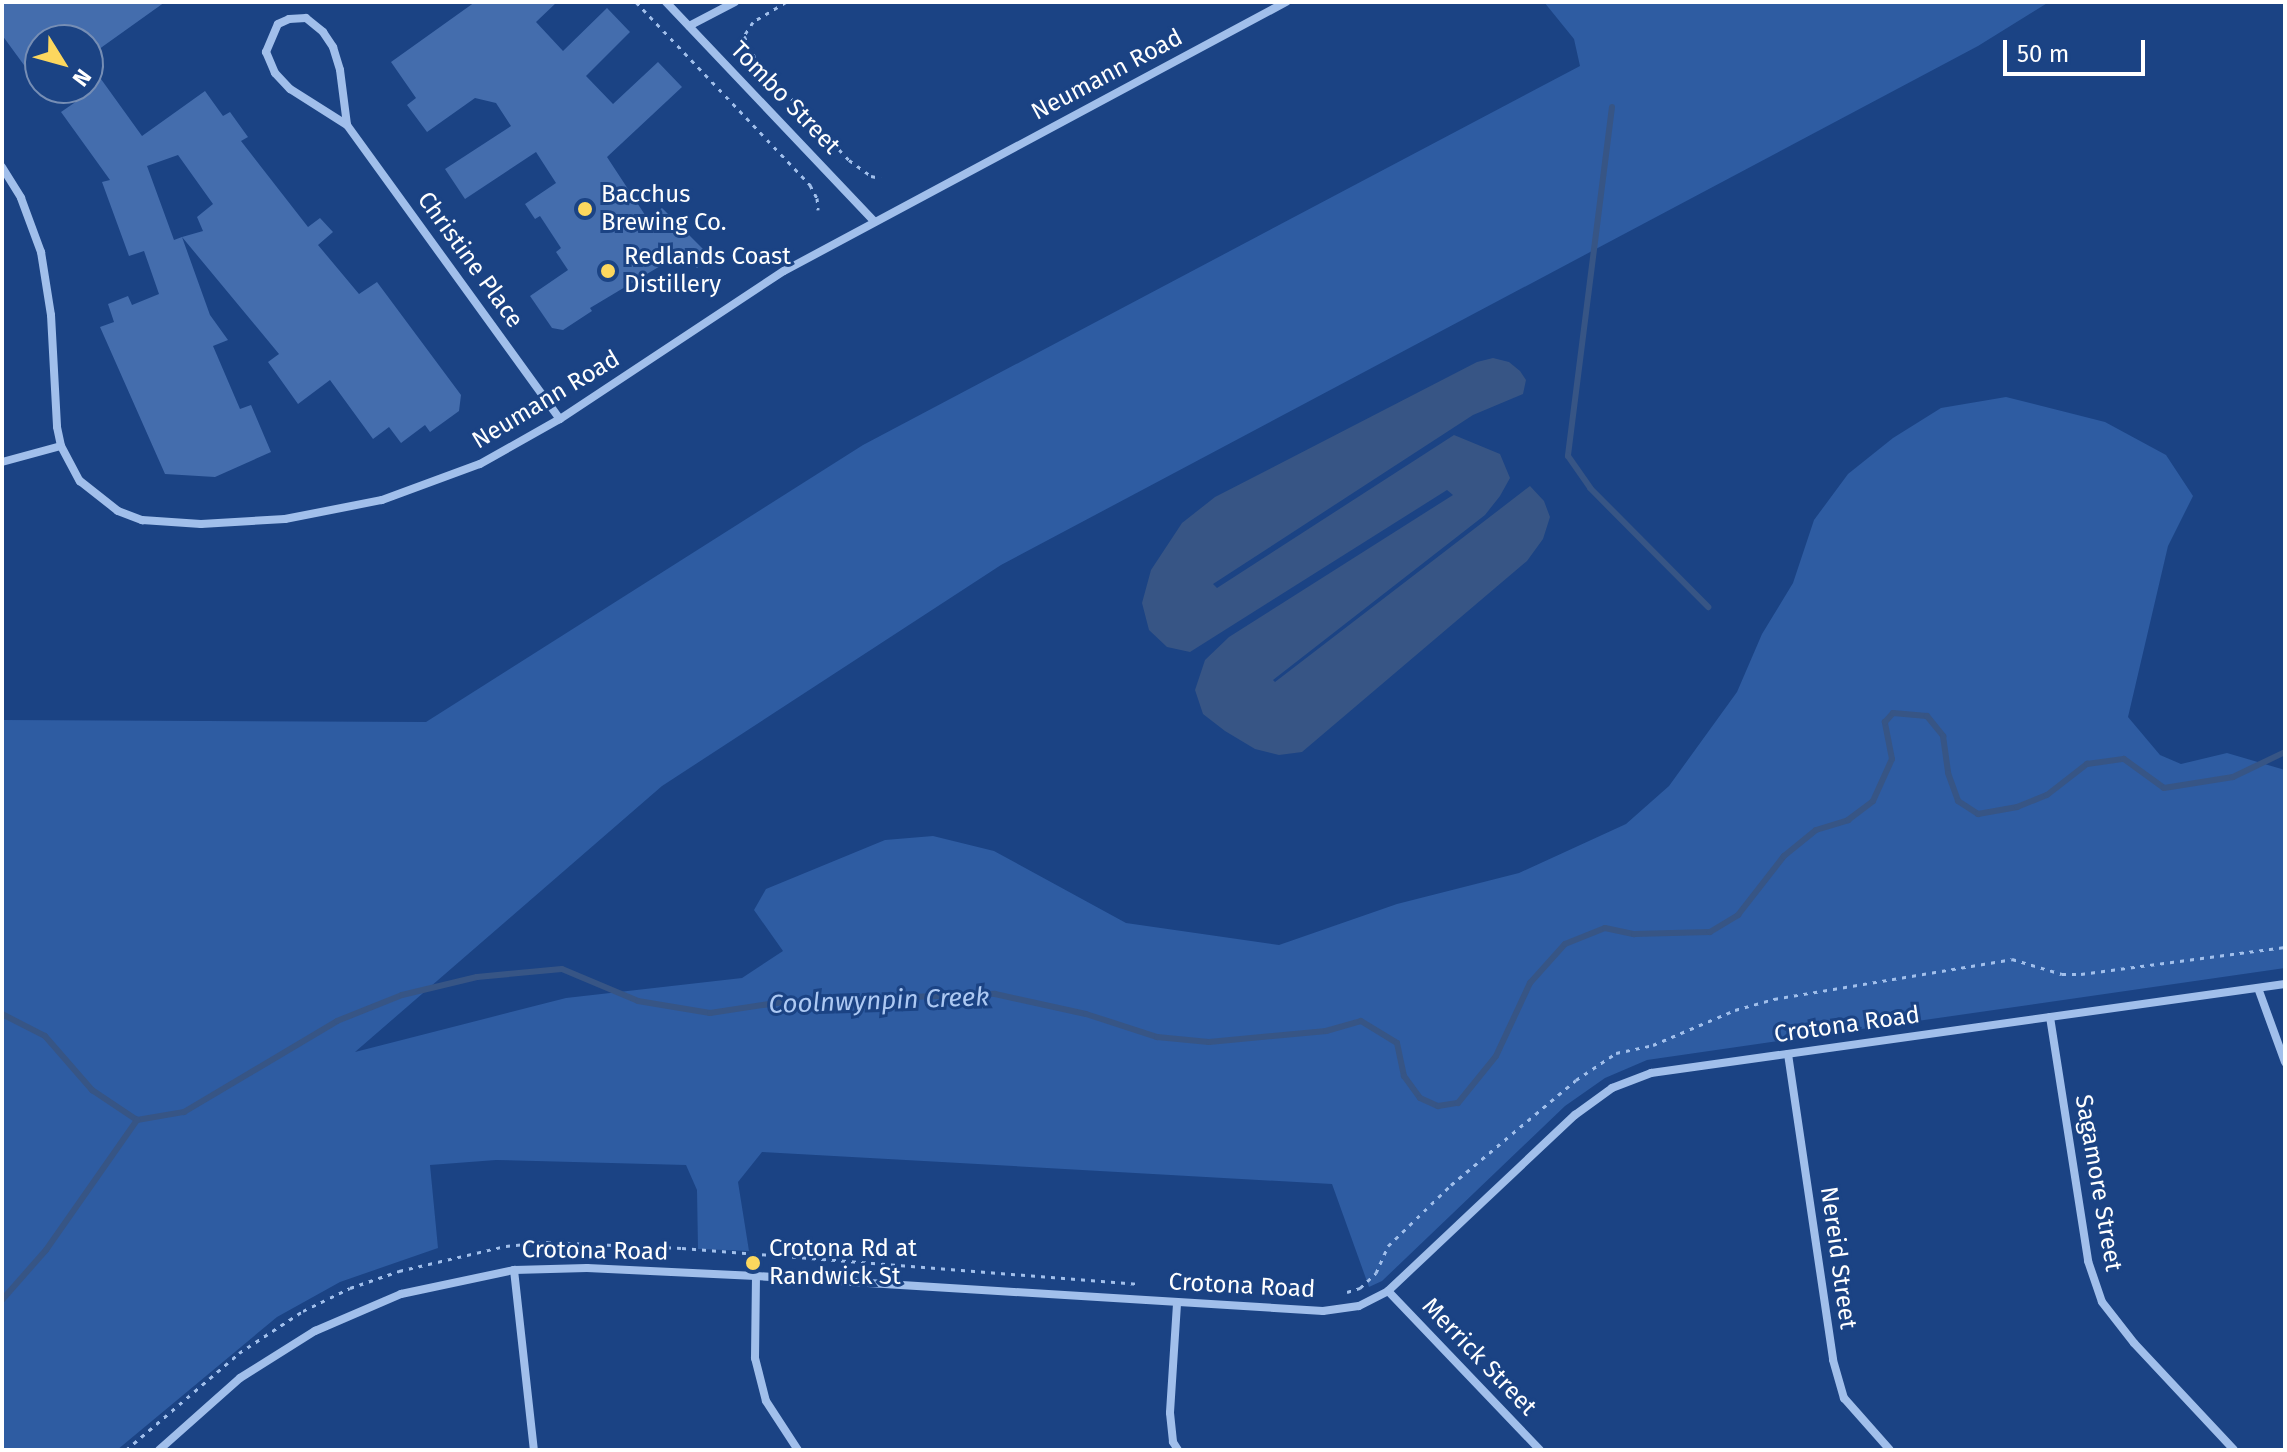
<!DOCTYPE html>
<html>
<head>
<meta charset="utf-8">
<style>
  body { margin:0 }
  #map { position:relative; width:2287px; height:1452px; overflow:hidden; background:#1b4384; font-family:"Fira Sans",sans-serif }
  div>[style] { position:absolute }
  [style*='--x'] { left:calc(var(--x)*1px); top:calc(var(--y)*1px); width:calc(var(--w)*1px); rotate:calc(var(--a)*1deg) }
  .green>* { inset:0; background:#2e5ca2 }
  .water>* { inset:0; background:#375585 }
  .stream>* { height:6px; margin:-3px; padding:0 3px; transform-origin:3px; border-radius:3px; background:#375585 }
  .building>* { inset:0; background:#446dad }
  .path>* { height:3px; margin-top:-1.5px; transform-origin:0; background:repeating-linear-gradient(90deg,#a1bfeb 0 4px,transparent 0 10px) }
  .minor>* { height:8px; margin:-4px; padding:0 4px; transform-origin:4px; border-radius:4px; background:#a1bfeb }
  .dots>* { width:22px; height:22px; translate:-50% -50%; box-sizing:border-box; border:4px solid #1b4384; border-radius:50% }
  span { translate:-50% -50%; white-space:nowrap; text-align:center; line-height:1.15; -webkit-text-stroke:6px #1b4384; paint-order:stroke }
  .street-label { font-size:24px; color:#fff }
  .poi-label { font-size:24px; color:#fff }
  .left { translate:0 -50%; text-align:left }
  .water-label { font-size:26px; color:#adc9f3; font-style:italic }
  .frame { position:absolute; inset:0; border:4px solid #fff; pointer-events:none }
  .north { position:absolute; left:24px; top:24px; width:80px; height:80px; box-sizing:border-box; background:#1b4384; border:2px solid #768eb5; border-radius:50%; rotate:127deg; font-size:22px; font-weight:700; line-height:32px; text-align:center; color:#fff }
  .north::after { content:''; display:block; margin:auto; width:28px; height:36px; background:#fcd75e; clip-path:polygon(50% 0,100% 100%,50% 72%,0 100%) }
  .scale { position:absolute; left:2003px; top:40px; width:142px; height:36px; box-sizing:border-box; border:4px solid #fff; border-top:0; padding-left:10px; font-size:24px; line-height:28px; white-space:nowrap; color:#fff; -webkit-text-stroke:6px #1b4384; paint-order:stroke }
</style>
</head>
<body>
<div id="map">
  <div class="green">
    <i style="clip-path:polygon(1544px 2px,2049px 2px,1978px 46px,1001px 565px,662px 786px,355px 1052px,566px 998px,742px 978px,783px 951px,754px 910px,766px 889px,885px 840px,933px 836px,994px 851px,1126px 923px,1279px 945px,1397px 904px,1519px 873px,1626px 824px,1669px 786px,1737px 692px,1762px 634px,1793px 583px,1814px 520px,1848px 474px,1893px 438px,1941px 408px,2006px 397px,2105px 422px,2166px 455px,2193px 496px,2168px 546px,2128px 717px,2160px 755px,2181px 764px,2227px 753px,2285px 770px,2285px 968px,1647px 1060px,1605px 1078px,1565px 1106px,1382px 1281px,1369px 1287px,1332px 1184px,762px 1152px,738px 1182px,749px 1251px,698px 1249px,697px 1190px,686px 1165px,496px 1160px,430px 1165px,438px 1248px,340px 1282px,277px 1317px,117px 1450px,2px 1450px,2px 720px,426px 722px,863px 445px,1580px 66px,1574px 39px)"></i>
  </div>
  <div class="water">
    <i style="clip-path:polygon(1493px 358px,1509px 362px,1520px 371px,1526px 380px,1523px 394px,1473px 415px,1213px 584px,1217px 588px,1454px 435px,1500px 454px,1510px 478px,1500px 496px,1485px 515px,1273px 680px,1275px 682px,1530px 486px,1544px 501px,1550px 517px,1543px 539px,1527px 561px,1302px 752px,1279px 755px,1255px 749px,1225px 731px,1203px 714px,1195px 690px,1205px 660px,1229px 637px,1453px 495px,1447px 490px,1190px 652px,1167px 647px,1149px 630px,1142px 603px,1151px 570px,1182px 523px,1215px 497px,1477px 362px)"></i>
  </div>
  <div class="stream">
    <i style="--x:1612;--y:107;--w:352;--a:97.2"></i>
    <i style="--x:1568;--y:456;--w:39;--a:55"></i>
    <i style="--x:1590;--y:488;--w:168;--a:45.2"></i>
    <i style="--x:2;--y:1014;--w:48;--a:27.1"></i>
    <i style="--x:45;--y:1036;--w:72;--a:49"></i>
    <i style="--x:92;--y:1090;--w:54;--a:33.7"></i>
    <i style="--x:137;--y:1120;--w:48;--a:-9.7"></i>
    <i style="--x:184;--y:1112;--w:178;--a:-30.7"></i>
    <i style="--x:337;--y:1021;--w:70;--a:-21.8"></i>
    <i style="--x:402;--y:995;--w:77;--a:-13.5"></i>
    <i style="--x:477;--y:977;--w:85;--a:-5.4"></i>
    <i style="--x:562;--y:969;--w:82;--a:22.8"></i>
    <i style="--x:638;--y:1001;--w:73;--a:9.5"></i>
    <i style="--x:710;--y:1013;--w:74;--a:-8.6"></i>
    <i style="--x:783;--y:1002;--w:212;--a:-2.2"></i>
    <i style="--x:995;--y:994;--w:93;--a:12.4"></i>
    <i style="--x:1086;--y:1014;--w:75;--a:17.9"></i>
    <i style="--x:1157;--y:1037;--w:52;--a:5.5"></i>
    <i style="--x:1209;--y:1042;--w:118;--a:-5.4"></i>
    <i style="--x:1326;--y:1031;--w:36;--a:-16"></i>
    <i style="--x:1361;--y:1021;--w:42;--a:31.4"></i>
    <i style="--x:1397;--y:1043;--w:34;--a:78"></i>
    <i style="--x:1404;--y:1076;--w:27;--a:54"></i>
    <i style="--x:1420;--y:1098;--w:20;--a:24"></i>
    <i style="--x:1438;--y:1106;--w:20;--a:-9"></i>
    <i style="--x:1458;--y:1103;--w:60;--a:-51"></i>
    <i style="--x:1496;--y:1056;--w:81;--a:-65"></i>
    <i style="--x:1530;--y:983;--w:52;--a:-48.1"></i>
    <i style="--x:1565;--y:944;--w:43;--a:-21.8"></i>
    <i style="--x:1605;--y:928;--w:30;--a:12"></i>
    <i style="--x:1634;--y:934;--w:76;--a:-1.5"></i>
    <i style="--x:1710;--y:932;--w:33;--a:-31"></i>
    <i style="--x:1738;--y:915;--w:75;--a:-52.1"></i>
    <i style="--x:1784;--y:856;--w:41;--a:-39.1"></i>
    <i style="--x:1816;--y:830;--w:34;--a:-17"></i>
    <i style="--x:1848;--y:820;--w:31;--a:-37"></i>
    <i style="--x:1873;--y:801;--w:46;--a:-65.7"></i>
    <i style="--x:1892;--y:759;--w:38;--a:-101"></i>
    <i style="--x:1885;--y:722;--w:12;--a:-48"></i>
    <i style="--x:1893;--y:713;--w:34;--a:5"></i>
    <i style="--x:1927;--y:716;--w:26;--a:51"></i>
    <i style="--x:1943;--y:736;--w:37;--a:82"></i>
    <i style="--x:1948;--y:773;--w:30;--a:70"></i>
    <i style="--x:1958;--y:801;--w:24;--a:33"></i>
    <i style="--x:1978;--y:814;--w:40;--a:-10"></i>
    <i style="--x:2017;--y:807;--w:32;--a:-22"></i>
    <i style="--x:2047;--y:795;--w:51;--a:-37.8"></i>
    <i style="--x:2087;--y:764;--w:37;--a:-8"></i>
    <i style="--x:2124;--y:759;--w:49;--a:35.9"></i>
    <i style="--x:2164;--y:788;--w:70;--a:-9.1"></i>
    <i style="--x:2233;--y:777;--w:58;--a:-25.7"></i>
    <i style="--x:2;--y:1300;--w:67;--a:-48.7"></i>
    <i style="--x:46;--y:1250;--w:159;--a:-55"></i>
  </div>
  <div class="building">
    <i style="clip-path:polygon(2px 2px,165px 2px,88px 57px,88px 40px,40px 40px,40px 87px,2px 35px)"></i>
    <i style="clip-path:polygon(475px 2px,557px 2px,536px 22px,563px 51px,607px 8px,630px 32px,586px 76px,613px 104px,658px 62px,682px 87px,607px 157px,647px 218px,662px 208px,710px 256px,697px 268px,682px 253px,590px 308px,592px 311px,563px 330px,552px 328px,530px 296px,568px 270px,556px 252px,561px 248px,540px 216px,535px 219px,525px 204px,556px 183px,536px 152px,465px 199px,445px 169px,511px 126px,496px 103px,475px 98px,427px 132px,407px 105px,416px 98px,391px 62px)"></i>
    <i style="clip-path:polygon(88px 61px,142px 136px,205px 91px,223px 116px,230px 112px,248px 137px,241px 141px,308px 227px,320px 218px,333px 232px,318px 245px,359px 294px,377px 282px,461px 395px,459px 411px,430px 432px,425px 425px,401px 443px,389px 427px,373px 439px,330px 380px,298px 404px,268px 362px,279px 354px,182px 237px,203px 231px,197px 217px,213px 204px,178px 155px,147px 166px,174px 240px,182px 237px,210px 315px,228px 340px,213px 346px,240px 409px,251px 405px,271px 452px,215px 477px,165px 474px,100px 327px,114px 322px,108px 304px,128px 296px,132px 305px,159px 294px,144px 251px,129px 256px,102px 182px,110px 180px,61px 112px,77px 101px,67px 88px,88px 88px)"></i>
  </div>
  <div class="path">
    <i style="--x:636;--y:2;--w:253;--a:46.4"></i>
    <i style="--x:810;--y:185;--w:15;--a:62"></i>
    <i style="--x:817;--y:198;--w:12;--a:85"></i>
    <i style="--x:786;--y:2;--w:39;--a:149"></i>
    <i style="--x:753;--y:22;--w:17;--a:123"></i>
    <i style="--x:744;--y:36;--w:29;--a:63"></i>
    <i style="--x:757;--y:62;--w:134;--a:46.8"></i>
    <i style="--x:849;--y:160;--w:27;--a:36"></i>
    <i style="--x:871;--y:176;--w:10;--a:11"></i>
    <i style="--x:1347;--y:1292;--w:14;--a:-17"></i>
    <i style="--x:1360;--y:1288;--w:22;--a:-43"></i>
    <i style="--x:1376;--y:1273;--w:30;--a:-66"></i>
    <i style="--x:1388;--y:1246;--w:88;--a:-44.1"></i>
    <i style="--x:1451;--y:1185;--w:163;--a:-40"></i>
    <i style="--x:1576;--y:1080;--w:48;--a:-34"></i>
    <i style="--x:1616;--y:1053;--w:38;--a:-12"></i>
    <i style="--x:1653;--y:1045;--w:89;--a:-23.1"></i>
    <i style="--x:1735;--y:1010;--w:41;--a:-15.8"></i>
    <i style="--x:1774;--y:999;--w:241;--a:-9.5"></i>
    <i style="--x:2012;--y:959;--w:52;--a:16.7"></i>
    <i style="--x:2062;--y:974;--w:19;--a:0"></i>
    <i style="--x:2081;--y:974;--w:206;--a:-7.5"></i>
    <i style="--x:126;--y:1450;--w:149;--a:-40.6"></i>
    <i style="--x:239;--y:1353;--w:77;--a:-33.3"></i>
    <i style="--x:303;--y:1311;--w:52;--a:-26.1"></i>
    <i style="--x:350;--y:1288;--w:52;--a:-19.1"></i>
    <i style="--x:399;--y:1271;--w:110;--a:-13.2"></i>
    <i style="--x:506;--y:1246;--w:41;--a:-5.6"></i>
    <i style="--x:547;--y:1242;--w:135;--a:2.5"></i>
    <i style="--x:682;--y:1248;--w:456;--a:4.5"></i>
  </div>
  <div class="minor">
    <i style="--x:666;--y:2;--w:303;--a:46.5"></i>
    <i style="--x:306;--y:18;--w:22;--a:39"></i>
    <i style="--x:323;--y:32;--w:18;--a:56"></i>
    <i style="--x:333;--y:47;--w:24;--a:73"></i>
    <i style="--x:340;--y:70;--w:55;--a:82.7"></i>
    <i style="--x:347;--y:125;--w:67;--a:-147.7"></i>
    <i style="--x:290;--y:89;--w:22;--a:-133"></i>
    <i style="--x:275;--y:73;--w:23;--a:-113"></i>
    <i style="--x:266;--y:52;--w:30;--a:-67"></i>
    <i style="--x:278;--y:24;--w:12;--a:-24"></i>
    <i style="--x:289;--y:19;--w:17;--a:-3"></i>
    <i style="--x:689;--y:26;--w:52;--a:-27.6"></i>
    <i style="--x:347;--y:125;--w:363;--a:54.1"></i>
    <i style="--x:2;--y:167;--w:36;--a:58"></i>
    <i style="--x:21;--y:198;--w:58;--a:69.7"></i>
    <i style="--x:41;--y:252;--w:64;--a:81"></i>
    <i style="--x:51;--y:315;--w:112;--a:86.9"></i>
    <i style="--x:57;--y:427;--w:19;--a:78"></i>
    <i style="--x:61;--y:446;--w:40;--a:62"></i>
    <i style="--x:80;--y:481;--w:48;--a:38.3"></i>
    <i style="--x:118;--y:511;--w:26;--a:21"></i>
    <i style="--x:142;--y:520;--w:59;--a:3.9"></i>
    <i style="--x:201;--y:524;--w:84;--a:-3.4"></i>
    <i style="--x:285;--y:519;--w:99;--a:-11.1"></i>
    <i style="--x:382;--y:500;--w:104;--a:-20.2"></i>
    <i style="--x:480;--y:464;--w:92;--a:-29.4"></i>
    <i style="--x:560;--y:419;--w:268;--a:-33.5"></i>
    <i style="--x:784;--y:271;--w:570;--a:-28.18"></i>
    <i style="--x:2;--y:462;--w:61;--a:-15.2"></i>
    <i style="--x:2258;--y:988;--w:79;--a:70"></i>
    <i style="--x:2050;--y:1017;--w:247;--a:81.1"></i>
    <i style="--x:2088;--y:1261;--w:43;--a:71.1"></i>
    <i style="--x:2102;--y:1302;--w:52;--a:52"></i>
    <i style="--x:2134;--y:1343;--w:146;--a:46.9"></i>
    <i style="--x:1788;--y:1054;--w:309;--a:81.6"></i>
    <i style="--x:1833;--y:1360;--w:40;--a:74"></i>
    <i style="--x:1844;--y:1398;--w:69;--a:48.5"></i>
    <i style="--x:514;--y:1270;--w:181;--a:83.7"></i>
    <i style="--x:756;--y:1276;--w:82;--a:90.7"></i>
    <i style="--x:755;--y:1358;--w:44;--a:75.7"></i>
    <i style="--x:766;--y:1401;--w:59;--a:56.9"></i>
    <i style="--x:1388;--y:1291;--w:220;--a:46.3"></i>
    <i style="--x:1177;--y:1304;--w:109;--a:93.7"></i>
    <i style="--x:1170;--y:1413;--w:29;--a:84"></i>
    <i style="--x:1173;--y:1442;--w:9;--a:58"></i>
    <i style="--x:159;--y:1450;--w:108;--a:-41.6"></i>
    <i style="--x:240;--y:1378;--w:89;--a:-32.1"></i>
    <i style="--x:315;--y:1331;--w:94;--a:-23.3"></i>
    <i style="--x:401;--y:1294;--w:116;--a:-12"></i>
    <i style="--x:514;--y:1270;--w:73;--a:-1.6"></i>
    <i style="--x:587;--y:1268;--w:169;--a:2.7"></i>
    <i style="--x:756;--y:1276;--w:568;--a:3.53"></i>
    <i style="--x:1323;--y:1311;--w:36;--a:-8"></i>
    <i style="--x:1359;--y:1306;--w:33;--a:-27"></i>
    <i style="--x:1388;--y:1291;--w:257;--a:-43.3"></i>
    <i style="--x:1575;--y:1115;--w:46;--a:-36.1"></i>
    <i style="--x:1612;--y:1088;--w:42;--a:-21"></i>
    <i style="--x:1651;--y:1073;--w:640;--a:-7.99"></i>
  </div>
  <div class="dots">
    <i style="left:585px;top:209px;background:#fcd75e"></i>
    <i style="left:608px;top:271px;background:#fcd75e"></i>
    <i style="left:753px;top:1263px;background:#fcd75e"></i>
  </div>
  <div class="street-label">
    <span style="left:1107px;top:75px;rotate:-28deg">Neumann Road</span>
    <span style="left:785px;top:98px;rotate:46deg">Tombo Street</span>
    <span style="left:470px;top:260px;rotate:54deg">Christine Place</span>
    <span style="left:546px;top:400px;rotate:-31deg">Neumann Road</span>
    <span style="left:1847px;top:1025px;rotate:-8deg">Crotona Road</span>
    <span style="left:2098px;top:1183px;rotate:80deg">Sagamore Street</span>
    <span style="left:595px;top:1251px;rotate:1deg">Crotona Road</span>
    <span style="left:1838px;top:1258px;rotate:82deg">Nereid Street</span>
    <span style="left:1242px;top:1286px;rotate:3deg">Crotona Road</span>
    <span style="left:1479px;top:1357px;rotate:46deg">Merrick Street</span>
  </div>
  <div class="poi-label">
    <span class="left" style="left:601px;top:209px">Bacchus<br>Brewing Co.</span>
    <span class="left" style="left:624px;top:271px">Redlands Coast<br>Distillery</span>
    <span class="left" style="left:769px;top:1263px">Crotona Rd at<br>Randwick St</span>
  </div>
  <div class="water-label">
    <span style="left:879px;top:1001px;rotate:-2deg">Coolnwynpin Creek</span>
  </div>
  <div class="frame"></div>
  <div class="north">N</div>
  <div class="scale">50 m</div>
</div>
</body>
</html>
